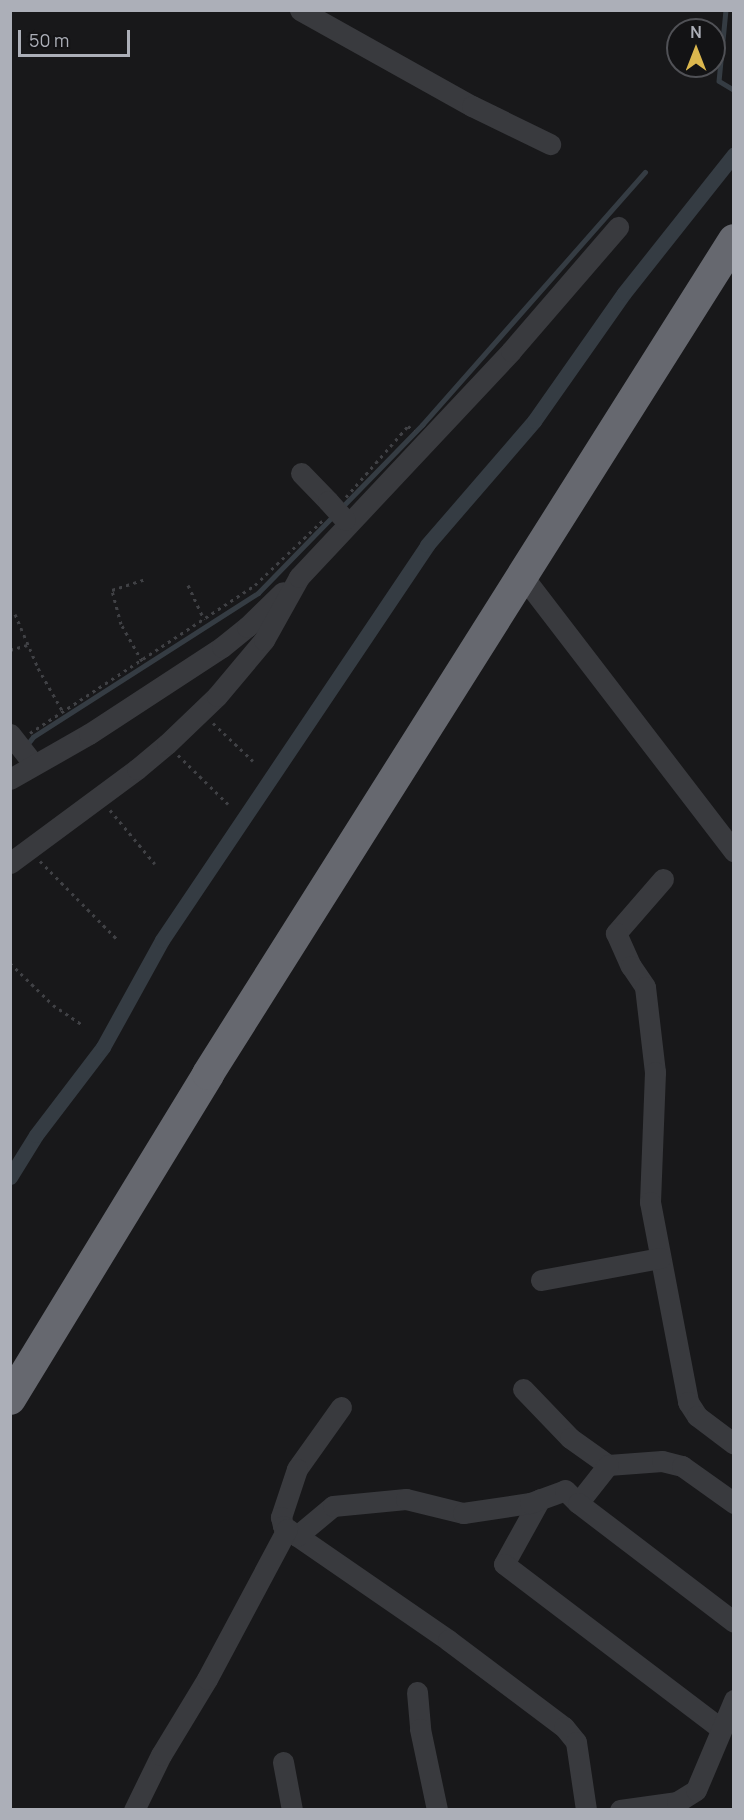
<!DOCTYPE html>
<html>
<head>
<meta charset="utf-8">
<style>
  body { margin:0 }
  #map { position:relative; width:744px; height:1820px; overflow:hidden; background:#18181a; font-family:Manrope,sans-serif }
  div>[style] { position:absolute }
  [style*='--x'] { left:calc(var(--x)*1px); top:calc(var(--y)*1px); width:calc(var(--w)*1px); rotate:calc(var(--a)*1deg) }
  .stream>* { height:4.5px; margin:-2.25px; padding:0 2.25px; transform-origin:2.25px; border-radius:2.25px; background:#353c43 }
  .canal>* { height:15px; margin:-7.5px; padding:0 7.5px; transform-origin:7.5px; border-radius:7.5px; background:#353c43 }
  .path>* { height:3px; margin-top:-1.5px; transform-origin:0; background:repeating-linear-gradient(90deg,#404145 0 3px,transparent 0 7.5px) }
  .minor>* { height:21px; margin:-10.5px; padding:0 10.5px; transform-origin:10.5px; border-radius:10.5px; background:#393a3e }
  .highway>* { height:32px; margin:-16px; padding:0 16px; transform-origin:16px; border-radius:16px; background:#66686f }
  .minor-bridge>* { height:21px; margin:-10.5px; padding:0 10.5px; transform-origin:10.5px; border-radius:10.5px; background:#393a3e }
  span { translate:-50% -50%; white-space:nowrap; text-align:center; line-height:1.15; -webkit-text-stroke:6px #131315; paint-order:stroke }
  .frame { position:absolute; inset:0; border:12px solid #acafb8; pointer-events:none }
  .north { position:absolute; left:666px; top:18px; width:60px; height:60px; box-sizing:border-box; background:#131315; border:2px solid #505156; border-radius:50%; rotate:0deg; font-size:16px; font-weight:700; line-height:24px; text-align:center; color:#acafb8 }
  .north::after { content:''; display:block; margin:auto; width:21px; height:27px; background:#dbb74e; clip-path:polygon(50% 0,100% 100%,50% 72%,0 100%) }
  .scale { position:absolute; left:18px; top:30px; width:112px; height:27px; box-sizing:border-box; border:3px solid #acafb8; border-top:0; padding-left:8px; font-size:18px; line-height:21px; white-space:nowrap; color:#acafb8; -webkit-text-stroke:4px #131315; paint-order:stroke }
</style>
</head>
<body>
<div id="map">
  <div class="stream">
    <i style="--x:726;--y:10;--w:71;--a:95.6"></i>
    <i style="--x:719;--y:81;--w:17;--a:31"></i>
    <i style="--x:342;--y:507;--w:115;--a:-45.7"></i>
    <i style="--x:422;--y:425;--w:337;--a:-48.6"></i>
    <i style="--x:26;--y:746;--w:11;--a:-52"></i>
    <i style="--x:33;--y:737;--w:267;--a:-32.6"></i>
    <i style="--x:258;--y:593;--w:109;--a:-45.7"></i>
  </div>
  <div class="canal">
    <i style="--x:10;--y:1177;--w:49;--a:-58.2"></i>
    <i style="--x:36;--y:1135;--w:111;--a:-52.7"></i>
    <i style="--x:103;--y:1047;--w:122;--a:-61.1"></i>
    <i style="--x:162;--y:940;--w:476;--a:-56.1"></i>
    <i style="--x:427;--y:545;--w:164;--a:-49.2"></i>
    <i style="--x:534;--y:421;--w:156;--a:-54.9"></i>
    <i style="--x:624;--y:293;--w:177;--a:-51.6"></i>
  </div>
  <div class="path">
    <i style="--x:346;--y:497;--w:94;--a:-48.9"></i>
    <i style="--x:408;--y:426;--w:8;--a:40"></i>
    <i style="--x:188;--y:585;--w:38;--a:65"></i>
    <i style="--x:15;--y:614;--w:59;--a:66.9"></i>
    <i style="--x:38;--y:668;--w:51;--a:60.4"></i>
    <i style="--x:10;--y:650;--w:18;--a:-16"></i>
    <i style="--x:142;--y:661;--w:43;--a:-119.6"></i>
    <i style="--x:121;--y:624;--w:35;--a:-105"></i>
    <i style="--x:112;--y:590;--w:35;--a:-18"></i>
    <i style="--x:213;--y:723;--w:55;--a:43.5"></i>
    <i style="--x:30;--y:733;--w:269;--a:-33.3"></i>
    <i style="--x:255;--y:585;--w:93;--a:-43.7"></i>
    <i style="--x:178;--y:755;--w:70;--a:44.4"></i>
    <i style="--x:110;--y:810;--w:70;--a:50.2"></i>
    <i style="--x:40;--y:861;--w:110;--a:45.4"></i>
    <i style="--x:10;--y:963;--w:60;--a:44.3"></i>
    <i style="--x:53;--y:1005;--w:34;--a:34"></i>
  </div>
  <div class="minor">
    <i style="--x:300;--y:10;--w:197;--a:29.2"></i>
    <i style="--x:472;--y:106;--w:87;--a:26"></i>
    <i style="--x:301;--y:473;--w:39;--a:46"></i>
    <i style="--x:521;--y:574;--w:350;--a:52.5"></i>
    <i style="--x:10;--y:734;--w:39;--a:52"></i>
    <i style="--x:10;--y:779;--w:91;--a:-29.7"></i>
    <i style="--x:89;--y:734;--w:159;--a:-33.2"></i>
    <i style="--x:222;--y:647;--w:32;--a:-39"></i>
    <i style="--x:247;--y:627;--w:50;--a:-44.2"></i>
    <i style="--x:10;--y:863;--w:158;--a:-36.5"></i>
    <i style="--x:137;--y:769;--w:39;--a:-40"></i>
    <i style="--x:167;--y:744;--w:69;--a:-43.8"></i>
    <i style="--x:217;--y:696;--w:73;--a:-50"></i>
    <i style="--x:264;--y:640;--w:72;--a:-60.9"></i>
    <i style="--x:299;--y:577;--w:310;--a:-46.8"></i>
    <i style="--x:511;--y:351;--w:164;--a:-49.2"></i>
    <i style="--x:663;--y:879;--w:72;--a:131"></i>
    <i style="--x:616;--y:933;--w:36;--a:66"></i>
    <i style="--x:631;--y:966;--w:25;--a:56"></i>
    <i style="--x:645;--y:987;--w:86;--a:83.3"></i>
    <i style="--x:655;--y:1072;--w:130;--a:92.2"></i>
    <i style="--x:650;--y:1202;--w:204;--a:79.2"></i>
    <i style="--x:688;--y:1402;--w:17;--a:57"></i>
    <i style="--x:697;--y:1416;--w:46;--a:37.1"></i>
    <i style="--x:541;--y:1280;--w:121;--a:-10.5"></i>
    <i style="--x:523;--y:1389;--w:68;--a:46.2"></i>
    <i style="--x:570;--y:1438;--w:47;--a:35.4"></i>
    <i style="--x:608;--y:1465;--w:54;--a:-4.2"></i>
    <i style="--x:662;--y:1461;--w:21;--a:14"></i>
    <i style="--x:682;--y:1466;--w:64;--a:35.4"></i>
    <i style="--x:341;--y:1407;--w:76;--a:125.4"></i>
    <i style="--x:297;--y:1469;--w:51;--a:108.4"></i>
    <i style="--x:281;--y:1517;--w:9;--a:77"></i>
    <i style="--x:283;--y:1526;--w:201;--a:34.6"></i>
    <i style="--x:448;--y:1640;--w:145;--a:36.9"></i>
    <i style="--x:564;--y:1727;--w:19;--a:51"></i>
    <i style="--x:576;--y:1742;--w:69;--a:81.6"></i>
    <i style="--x:540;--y:1499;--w:74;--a:119"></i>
    <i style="--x:504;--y:1564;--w:271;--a:37.2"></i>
    <i style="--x:578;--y:1503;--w:48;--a:-51.7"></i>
    <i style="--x:297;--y:1536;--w:47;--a:-39.8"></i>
    <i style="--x:333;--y:1506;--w:73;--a:-5.5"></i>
    <i style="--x:406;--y:1499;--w:59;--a:13.8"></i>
    <i style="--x:463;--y:1513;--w:68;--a:-8.5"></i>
    <i style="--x:530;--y:1503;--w:37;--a:-20"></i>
    <i style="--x:565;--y:1490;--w:18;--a:45"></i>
    <i style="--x:578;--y:1503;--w:196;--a:37.3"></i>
    <i style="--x:417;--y:1692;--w:37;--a:85"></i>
    <i style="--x:420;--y:1729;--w:83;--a:78.1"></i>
    <i style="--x:283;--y:1762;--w:49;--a:79.4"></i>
    <i style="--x:134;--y:1810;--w:61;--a:-63.9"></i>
    <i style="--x:161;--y:1755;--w:89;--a:-58.8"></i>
    <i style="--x:207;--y:1679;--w:170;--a:-61.9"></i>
    <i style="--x:620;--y:1810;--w:58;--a:-8"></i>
    <i style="--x:677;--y:1802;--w:22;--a:-32"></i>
    <i style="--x:696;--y:1790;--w:98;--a:-67.1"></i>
  </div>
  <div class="highway">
    <i style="--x:10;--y:1399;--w:381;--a:-58.6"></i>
    <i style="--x:208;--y:1074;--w:986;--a:-57.76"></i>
  </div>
  <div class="minor-bridge">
    <i style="--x:328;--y:501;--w:25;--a:48"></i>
  </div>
  <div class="frame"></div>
  <div class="north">N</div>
  <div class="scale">50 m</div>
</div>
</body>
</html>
